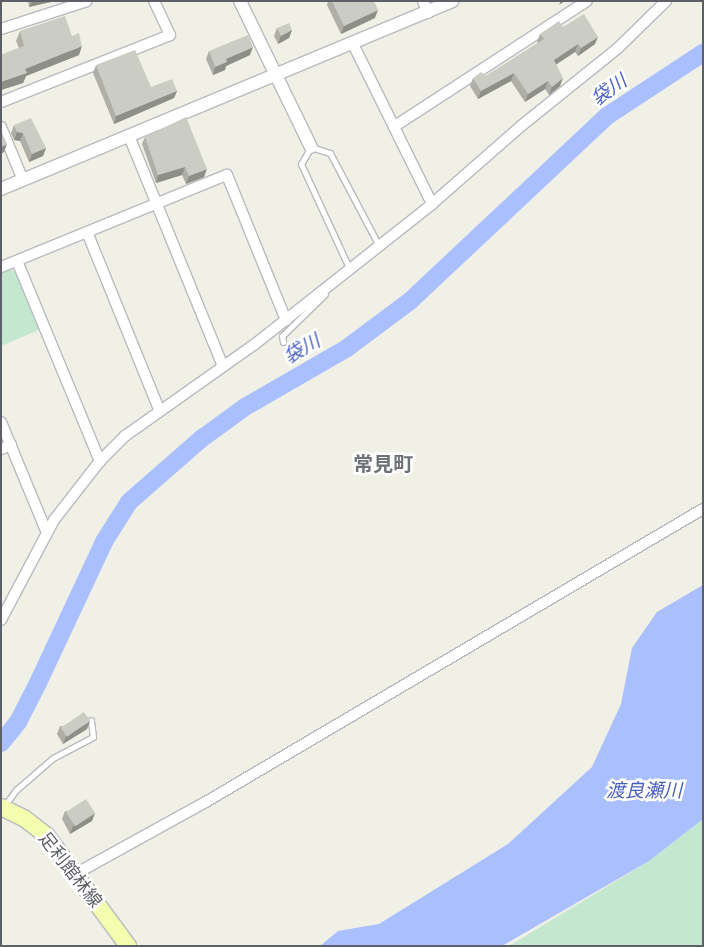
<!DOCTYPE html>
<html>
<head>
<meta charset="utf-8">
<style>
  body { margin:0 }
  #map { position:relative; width:704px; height:947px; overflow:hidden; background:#f0f0e7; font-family:Mulish,"Noto Sans JP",sans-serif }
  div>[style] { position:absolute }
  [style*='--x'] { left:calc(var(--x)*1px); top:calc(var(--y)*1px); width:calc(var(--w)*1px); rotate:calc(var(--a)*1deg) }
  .green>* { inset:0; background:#c4e7cf }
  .water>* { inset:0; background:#a9bfff }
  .river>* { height:18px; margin:-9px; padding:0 9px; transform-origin:9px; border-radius:9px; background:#a9bfff }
  .roads { filter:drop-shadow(1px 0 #b9bac0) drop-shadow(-1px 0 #b9bac0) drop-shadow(0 1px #b9bac0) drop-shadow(0 -1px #b9bac0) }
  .service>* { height:5px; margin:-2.5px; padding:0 2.5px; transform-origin:2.5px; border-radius:2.5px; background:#fff }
  .minor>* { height:10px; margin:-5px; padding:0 5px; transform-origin:5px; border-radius:5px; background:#fff }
  .tertiary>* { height:12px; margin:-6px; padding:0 6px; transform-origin:6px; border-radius:6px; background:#fff }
  .primary>* { height:16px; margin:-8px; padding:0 8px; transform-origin:8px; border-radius:8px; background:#f3ffae }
  .wall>* { inset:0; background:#afafa8 }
  .shaded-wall>* { inset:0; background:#8e8f88 }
  .building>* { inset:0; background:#cbccc3; transform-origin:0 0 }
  span { translate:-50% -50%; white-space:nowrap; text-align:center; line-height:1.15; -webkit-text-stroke:5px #fff; paint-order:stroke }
  .street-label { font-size:18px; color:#5e6067 }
  .water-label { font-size:19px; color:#4a60c4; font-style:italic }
  .quarter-label { font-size:20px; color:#6f7179; font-weight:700 }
  .frame { position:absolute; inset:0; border:2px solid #5e6067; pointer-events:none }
</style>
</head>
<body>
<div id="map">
  <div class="green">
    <i style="clip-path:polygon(7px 269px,17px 272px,41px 329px,1px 346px,1px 271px)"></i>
    <i style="clip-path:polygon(703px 819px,703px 946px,509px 946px,649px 861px)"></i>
  </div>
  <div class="water">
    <i style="clip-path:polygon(703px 585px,703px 819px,649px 861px,502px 946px,320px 946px,338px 931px,379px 924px,508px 844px,592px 767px,621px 704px,632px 648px,657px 612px)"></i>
  </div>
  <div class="river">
    <i style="--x:1;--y:743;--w:27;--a:-51"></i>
    <i style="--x:18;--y:722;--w:42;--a:-62.8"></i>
    <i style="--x:37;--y:685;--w:160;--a:-64.9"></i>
    <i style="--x:105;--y:540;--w:45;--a:-57.7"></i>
    <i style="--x:129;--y:502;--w:96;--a:-41.2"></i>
    <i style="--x:201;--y:439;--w:54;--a:-36"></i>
    <i style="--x:245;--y:407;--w:118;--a:-30"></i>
    <i style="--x:347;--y:348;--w:79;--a:-36.7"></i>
    <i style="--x:410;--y:301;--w:270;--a:-43.2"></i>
    <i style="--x:607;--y:116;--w:115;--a:-33.3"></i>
  </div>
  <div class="roads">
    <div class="service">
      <i style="--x:350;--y:270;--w:117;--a:-114.8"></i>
      <i style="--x:301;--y:164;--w:20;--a:-60"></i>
      <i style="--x:311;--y:147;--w:20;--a:18"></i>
      <i style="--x:330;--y:153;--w:105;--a:62.2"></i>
      <i style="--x:283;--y:342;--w:6;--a:-99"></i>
      <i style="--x:282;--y:336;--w:60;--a:-44.3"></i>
      <i style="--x:5;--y:805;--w:19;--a:-54"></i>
      <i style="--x:16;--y:790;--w:49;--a:-40.9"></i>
      <i style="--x:53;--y:758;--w:45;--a:-27.7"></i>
      <i style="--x:93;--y:737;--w:17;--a:-97"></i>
    </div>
    <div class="minor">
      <i style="--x:423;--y:1;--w:13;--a:67"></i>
      <i style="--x:1;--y:29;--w:90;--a:-18"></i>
      <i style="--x:353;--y:44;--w:178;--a:63.7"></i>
      <i style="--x:1;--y:102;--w:182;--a:-21.6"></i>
      <i style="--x:170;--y:35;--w:38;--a:-115"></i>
      <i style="--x:395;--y:126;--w:229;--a:-33.1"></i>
      <i style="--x:1;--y:127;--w:57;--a:67.5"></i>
      <i style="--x:129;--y:136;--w:248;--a:67.8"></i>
      <i style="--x:87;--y:232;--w:191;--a:67.9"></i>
      <i style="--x:17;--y:261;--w:217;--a:67.5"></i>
      <i style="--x:1;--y:267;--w:244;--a:-22.2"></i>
      <i style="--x:227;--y:175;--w:157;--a:67.9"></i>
      <i style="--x:1;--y:422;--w:120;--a:67.5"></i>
      <i style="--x:1;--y:449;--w:11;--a:-22"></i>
      <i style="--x:1;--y:620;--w:113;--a:-62.1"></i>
      <i style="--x:54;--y:520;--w:75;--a:-52.1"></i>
      <i style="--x:100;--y:461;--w:35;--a:-45"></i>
      <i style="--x:125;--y:436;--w:159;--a:-35.3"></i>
      <i style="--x:255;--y:344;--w:226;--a:-38.3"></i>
      <i style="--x:432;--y:204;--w:118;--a:-41.2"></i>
      <i style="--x:521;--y:126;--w:124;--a:-38.8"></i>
      <i style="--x:618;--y:48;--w:67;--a:-44.4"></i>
      <i style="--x:77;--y:873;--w:145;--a:-28.9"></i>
      <i style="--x:204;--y:803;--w:579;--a:-30.51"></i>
    </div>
    <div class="tertiary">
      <i style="--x:240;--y:1;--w:162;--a:64.1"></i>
      <i style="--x:1;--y:189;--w:489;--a:-22.6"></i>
    </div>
    <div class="primary">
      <i style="--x:1;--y:807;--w:25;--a:26"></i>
      <i style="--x:24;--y:818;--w:29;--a:38"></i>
      <i style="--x:47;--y:836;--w:137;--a:53.6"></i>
    </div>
  </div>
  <div class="wall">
    <i style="clip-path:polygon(28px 1px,55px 1px,29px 7px)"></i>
    <i style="clip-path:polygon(328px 1px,332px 1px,375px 18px,341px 34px,327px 5px)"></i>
    <i style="clip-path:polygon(563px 27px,595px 44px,578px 56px,575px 52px,556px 64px,560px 86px,549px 95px,545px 89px,525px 102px,511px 81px,478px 99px,470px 86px,473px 78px,486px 76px,538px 43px,537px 42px,540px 34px)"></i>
    <i style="clip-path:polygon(277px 28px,292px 30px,289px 38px,278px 44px,274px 36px)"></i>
    <i style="clip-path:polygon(20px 31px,79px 55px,26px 76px,23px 83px,1px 90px,1px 55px,19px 48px,16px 41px)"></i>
    <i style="clip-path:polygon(209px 51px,250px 55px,226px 66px,225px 70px,213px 75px,206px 59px)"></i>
    <i style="clip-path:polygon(96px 65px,151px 87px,177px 91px,174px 98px,114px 124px,93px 73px)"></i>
    <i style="clip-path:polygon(14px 125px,46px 148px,43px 156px,29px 162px,20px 141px,14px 140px,11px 133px)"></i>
    <i style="clip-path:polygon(145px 137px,204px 177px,186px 184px,182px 175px,156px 183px,142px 144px)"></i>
    <i style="clip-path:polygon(60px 726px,87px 729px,63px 744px,57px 734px)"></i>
    <i style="clip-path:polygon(65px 811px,95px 813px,92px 821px,70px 834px,62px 819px)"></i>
  </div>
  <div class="shaded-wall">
    <i style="clip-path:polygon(32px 1px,55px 1px,29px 7px)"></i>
    <i style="clip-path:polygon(561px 1px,565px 1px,559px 5px)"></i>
    <i style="clip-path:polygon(378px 10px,375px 18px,341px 34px,344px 26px)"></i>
    <i style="clip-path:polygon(292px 30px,289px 38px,278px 44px,281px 36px)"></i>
    <i style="clip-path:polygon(598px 37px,595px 44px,578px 56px,581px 48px)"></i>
    <i style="clip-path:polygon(578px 44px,575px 52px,551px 68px,554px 60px)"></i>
    <i style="clip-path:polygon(82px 46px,79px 55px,26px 76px,23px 83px,1px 90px,1px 82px,25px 69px)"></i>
    <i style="clip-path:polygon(253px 47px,250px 55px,226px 66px,225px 70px,213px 75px,215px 67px,226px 59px)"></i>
    <i style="clip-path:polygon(514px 73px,511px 81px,478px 99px,481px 91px)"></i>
    <i style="clip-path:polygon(563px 78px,560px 86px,549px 95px,552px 87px)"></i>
    <i style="clip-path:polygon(548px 81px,545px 89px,525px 102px,528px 94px)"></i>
    <i style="clip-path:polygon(177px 91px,174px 98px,114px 124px,116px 116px)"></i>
    <i style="clip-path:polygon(17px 132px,23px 133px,20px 141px,14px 140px)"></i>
    <i style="clip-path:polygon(7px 144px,4px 152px,1px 154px,1px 147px)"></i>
    <i style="clip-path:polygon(46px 148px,43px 156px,29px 162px,32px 154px)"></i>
    <i style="clip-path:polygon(185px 167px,182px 175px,156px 183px,158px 175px)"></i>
    <i style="clip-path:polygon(207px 169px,204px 177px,186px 184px,189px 176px)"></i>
    <i style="clip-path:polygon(90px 721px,87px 729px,63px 744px,66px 736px)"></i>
    <i style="clip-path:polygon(95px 813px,92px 821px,70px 834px,73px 826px)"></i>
  </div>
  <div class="building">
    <i style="clip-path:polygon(332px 1px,374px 1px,378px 10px,344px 26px)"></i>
    <i style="clip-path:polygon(584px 14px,598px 37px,581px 48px,578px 44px,554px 60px,563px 78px,552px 87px,548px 81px,528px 94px,514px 73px,481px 91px,473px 78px,481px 72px,486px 76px,532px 47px,544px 39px,540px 34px,559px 21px,563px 27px)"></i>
    <i style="clip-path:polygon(65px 16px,72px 36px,79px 33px,82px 46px,25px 69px,27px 73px,1px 82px,1px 55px,24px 46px,20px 31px)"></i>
    <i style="clip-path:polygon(289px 23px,292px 30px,281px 36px,277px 28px)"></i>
    <i style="clip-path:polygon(248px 35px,253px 47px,226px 59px,227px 62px,215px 67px,209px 51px)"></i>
    <i style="clip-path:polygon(135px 50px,151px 87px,172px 79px,177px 91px,116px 116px,96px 65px)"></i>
    <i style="clip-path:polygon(186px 117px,207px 169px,189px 176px,185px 167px,158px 175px,145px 137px)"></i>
    <i style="clip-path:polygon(31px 118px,46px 148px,32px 154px,23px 133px,17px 132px,14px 125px)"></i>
    <i style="clip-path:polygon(1px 133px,2px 133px,7px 144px,1px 147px)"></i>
    <i style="left:84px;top:712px;width:11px;height:28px;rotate:56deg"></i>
    <i style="left:86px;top:799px;width:17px;height:24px;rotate:57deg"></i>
  </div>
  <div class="street-label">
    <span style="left:70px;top:870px;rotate:52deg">足利館林線</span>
  </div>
  <div class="water-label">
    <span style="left:609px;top:90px;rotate:-35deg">袋川</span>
    <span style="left:302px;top:349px;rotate:-30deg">袋川</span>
    <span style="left:644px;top:791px">渡良瀬川</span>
  </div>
  <div class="quarter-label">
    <span style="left:383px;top:463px">常見町</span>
  </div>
  <div class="frame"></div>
</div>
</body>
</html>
